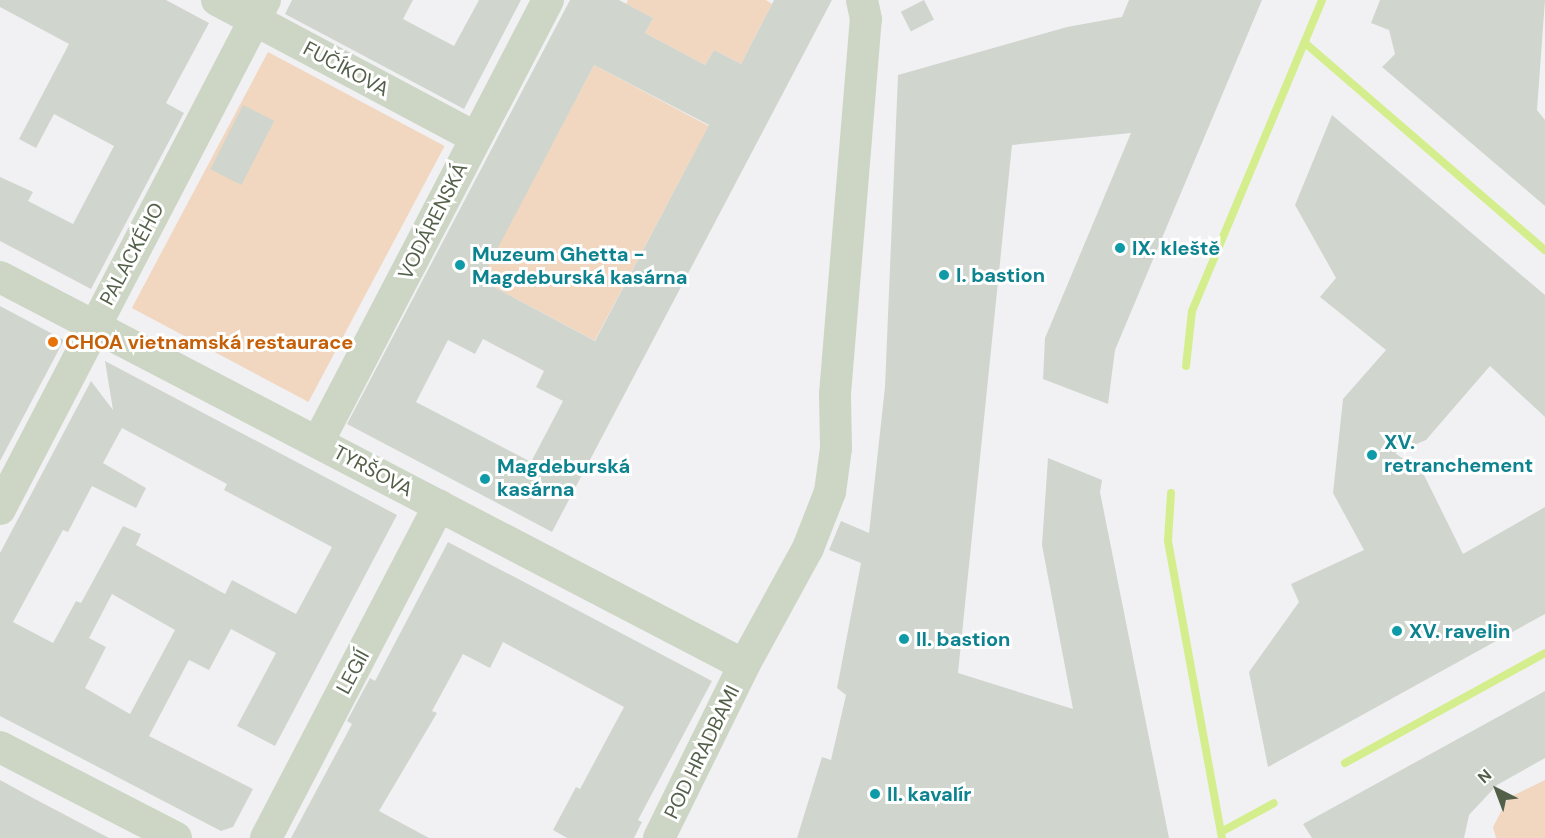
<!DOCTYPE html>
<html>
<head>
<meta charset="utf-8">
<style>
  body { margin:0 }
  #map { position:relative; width:1545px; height:838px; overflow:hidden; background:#f1f1f4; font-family:"DM Sans",sans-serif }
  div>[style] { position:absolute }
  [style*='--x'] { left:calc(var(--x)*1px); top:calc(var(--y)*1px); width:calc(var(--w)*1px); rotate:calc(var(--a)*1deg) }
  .green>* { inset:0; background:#f1d6c0; transform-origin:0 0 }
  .stream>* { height:8px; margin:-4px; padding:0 4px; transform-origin:4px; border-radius:4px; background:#d5ee8d }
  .building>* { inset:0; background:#d0d6ce; transform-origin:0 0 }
  .minor>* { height:32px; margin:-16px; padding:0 16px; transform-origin:16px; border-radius:16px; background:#cdd6c5 }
  .dots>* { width:16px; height:16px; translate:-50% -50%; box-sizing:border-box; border:3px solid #fff; border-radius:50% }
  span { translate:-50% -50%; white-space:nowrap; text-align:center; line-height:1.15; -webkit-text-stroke:6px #fff; paint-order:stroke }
  .street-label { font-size:20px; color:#536049 }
  .culture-label { font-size:20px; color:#0d838f; font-weight:700 }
  .left { translate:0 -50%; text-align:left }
  .food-label { font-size:20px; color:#c56008; font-weight:700 }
  .north { position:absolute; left:1467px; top:760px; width:60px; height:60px; -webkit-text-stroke:4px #fff; paint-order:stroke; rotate:318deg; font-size:16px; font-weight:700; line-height:24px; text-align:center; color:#536049 }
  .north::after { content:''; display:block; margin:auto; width:21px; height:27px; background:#536049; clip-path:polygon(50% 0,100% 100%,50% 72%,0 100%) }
</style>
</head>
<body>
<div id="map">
  <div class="green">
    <i style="clip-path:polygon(628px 0,766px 0,772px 4px,741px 64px,714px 50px,705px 65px,645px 33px,653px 18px,626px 4px)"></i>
    <i style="left:268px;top:52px;width:200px;height:290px;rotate:28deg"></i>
    <i style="left:594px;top:65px;width:130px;height:243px;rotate:28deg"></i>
    <i style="clip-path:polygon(1545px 780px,1545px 838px,1496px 838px,1493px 827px,1508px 798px)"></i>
  </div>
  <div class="stream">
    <i style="--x:1305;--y:43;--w:317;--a:40.8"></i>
    <i style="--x:1186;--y:366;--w:55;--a:-83.8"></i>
    <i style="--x:1192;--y:311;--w:337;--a:-67.3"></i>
    <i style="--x:1171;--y:493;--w:48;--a:93.6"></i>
    <i style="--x:1168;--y:541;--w:302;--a:79.7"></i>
    <i style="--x:1345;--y:763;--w:228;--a:-28.8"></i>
    <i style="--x:1221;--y:832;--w:60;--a:-28.7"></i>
  </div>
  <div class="building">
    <i style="clip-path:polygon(0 0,166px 0,209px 23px,166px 103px,184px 113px,91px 289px,0 241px,0 177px,33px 192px,28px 201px,73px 224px,114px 146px,54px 114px,36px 148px,19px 139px,69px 44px,0 7px)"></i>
    <i style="clip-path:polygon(292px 0,413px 0,403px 19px,454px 46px,479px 0,521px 0,464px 109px,285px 14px)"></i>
    <i style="clip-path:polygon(evenodd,570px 0,619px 0,653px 18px,645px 33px,705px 65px,714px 50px,741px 64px,774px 0,832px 0,552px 532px,347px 424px,570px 0,594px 65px,709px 125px,595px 341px,481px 280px,594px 65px,570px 0,483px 339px,544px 371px,536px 387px,563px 401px,531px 462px,416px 402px,448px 340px,475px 354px,483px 339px)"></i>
    <i style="left:924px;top:0;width:22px;height:26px;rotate:63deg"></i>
    <i style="clip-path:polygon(1129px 0,1262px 0,1115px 350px,1108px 404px,1043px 379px,1045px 338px,1131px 133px,1012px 145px,958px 673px,1073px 709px,1042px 545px,1048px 458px,1102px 480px,1100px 492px,1169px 838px,797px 838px,822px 757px,831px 760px,846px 695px,837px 688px,861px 563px,829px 550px,841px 521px,869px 533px,885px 387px,898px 75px,1067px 27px,1122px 17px)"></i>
    <i style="clip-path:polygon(1380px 0,1545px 0,1537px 110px,1545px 120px,1545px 206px,1382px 67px,1395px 54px,1389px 30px,1371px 23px)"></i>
    <i style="left:243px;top:105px;width:35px;height:72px;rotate:27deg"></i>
    <i style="clip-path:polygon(1332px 115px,1545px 295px,1545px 417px,1490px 366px,1426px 440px,1395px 453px,1423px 473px,1463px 554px,1545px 507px,1545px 614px,1268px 767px,1249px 672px,1299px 602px,1291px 584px,1364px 550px,1333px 493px,1343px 399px,1386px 350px,1320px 297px,1336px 278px,1295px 205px)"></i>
    <i style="clip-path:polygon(0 306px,64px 340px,0 461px)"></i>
    <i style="clip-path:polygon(evenodd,105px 361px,397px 515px,275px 746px,237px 726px,276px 653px,231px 629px,209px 670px,189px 660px,149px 736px,253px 789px,233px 827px,221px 831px,0 716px,0 553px,91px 381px,113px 410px,105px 361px,122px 428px,227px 484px,224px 490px,332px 547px,296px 614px,232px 580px,225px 594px,136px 545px,141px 534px,123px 526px,81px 603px,76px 601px,53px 643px,13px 622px,63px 530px,68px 532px,92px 486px,136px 508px,146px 488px,103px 463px,122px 428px,105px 361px,112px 594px,175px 630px,130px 714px,85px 688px,106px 647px,89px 638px,112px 594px)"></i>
    <i style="clip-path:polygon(448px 542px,712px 681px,638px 820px,642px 822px,634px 838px,567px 838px,553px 830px,576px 787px,580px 789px,624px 707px,503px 642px,490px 668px,463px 654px,432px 711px,437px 713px,379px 811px,429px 838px,291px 838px,352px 724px,347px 721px,370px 678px,375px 681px)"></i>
    <i style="clip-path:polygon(1545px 691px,1545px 758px,1497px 785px,1469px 815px,1464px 838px,1312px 838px,1303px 824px)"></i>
    <i style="clip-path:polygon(0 780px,33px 798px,109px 838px,0 838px)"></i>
  </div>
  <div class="minor">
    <i style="--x:217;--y:0;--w:293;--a:28"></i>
    <i style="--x:0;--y:277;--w:839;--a:27.54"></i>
    <i style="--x:318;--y:442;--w:498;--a:-62.5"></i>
    <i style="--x:0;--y:509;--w:574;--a:-62.5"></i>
    <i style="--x:0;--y:747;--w:198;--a:27.3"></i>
    <i style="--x:266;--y:838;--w:375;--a:-62.5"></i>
    <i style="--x:659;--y:838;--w:193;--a:-63.8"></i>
    <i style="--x:744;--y:665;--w:133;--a:-61.3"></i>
    <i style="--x:808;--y:548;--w:60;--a:-68.6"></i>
    <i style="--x:830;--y:492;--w:44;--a:-82.2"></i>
    <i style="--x:836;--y:448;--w:54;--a:-91.1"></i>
    <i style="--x:835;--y:394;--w:376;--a:-85.3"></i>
    <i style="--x:866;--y:19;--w:19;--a:-102"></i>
  </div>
  <div class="dots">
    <i style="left:1120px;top:248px;background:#0f9aa8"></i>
    <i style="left:460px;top:265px;background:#0f9aa8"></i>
    <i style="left:944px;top:275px;background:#0f9aa8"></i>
    <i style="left:53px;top:342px;background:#e8710a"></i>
    <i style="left:1372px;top:455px;background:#0f9aa8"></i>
    <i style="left:485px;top:479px;background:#0f9aa8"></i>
    <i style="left:1397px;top:631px;background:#0f9aa8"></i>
    <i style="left:904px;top:639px;background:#0f9aa8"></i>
    <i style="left:875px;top:794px;background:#0f9aa8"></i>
  </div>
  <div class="street-label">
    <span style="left:346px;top:69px;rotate:28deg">FUČÍKOVA</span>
    <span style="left:433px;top:221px;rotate:-63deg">VODÁRENSKÁ</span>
    <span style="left:132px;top:254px;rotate:-62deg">PALACKÉHO</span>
    <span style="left:373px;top:471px;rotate:28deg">TYRŠOVA</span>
    <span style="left:353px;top:672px;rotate:-62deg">LEGIÍ</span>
    <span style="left:702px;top:752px;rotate:-64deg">POD HRADBAMI</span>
  </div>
  <div class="culture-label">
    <span class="left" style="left:1132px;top:248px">IX. kleště</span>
    <span class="left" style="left:472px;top:266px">Muzeum Ghetta -<br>Magdeburská kasárna</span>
    <span class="left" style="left:956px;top:275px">I. bastion</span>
    <span class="left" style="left:1384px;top:454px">XV.<br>retranchement</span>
    <span class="left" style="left:497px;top:478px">Magdeburská<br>kasárna</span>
    <span class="left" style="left:1409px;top:631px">XV. ravelin</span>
    <span class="left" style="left:916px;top:639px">II. bastion</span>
    <span class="left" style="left:887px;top:794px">II. kavalír</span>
  </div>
  <div class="food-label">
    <span class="left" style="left:65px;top:342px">CHOA vietnamská restaurace</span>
  </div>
  <div class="north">N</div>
</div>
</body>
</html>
